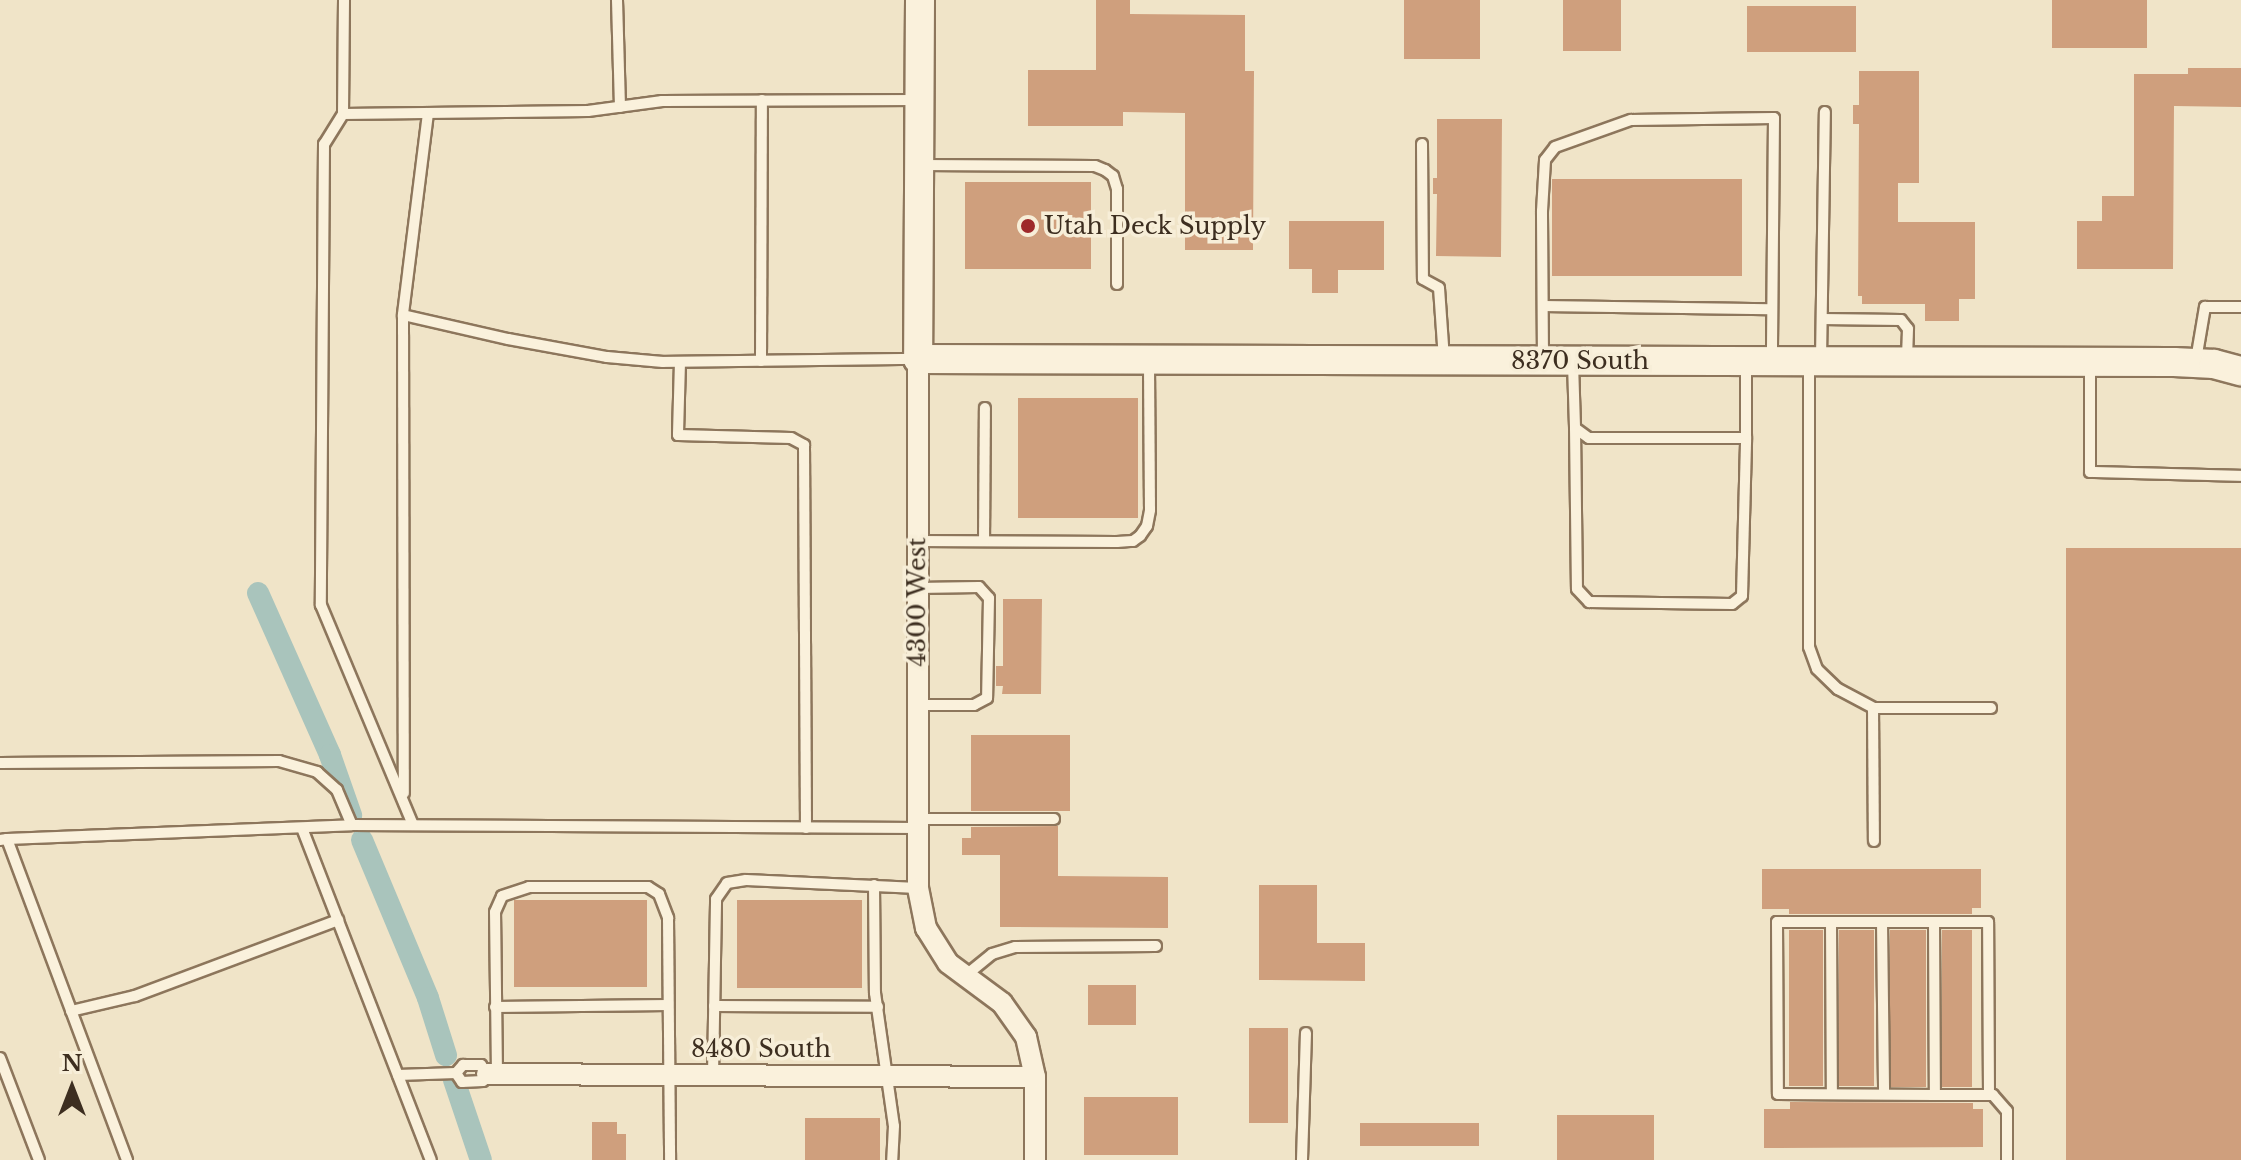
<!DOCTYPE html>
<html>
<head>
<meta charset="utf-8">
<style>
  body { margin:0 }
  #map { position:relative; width:2241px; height:1160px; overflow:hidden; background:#f0e4c8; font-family:"Libre Baskerville",serif }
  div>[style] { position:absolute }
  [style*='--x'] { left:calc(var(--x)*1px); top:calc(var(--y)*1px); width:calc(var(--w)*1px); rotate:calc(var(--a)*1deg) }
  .canal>* { height:22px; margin:-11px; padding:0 11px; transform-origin:11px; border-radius:11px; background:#a9c4bc }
  .building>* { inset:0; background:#cf9f7d; transform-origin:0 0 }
  .roads { filter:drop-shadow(2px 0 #8d765c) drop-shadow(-2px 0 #8d765c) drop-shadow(0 2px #8d765c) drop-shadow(0 -2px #8d765c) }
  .lane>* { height:10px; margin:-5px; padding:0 5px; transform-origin:5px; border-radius:5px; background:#faf1dc }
  .street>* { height:20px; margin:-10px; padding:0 10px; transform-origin:10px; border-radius:10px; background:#faf1dc }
  .secondary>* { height:28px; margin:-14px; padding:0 14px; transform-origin:14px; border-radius:14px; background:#faf1dc }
  .dots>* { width:22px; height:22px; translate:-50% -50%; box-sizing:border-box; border:4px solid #f7eed8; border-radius:50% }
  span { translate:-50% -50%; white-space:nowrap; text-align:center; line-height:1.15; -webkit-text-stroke:7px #f7eed8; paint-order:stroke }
  .poi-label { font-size:24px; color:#3d2e20 }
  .left { translate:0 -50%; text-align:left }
  .street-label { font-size:24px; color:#3d2e20 }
  .north { position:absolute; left:32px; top:1048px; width:80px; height:80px; -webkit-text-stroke:6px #f7eed8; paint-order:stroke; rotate:0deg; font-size:22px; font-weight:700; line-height:32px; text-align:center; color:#3d2e20 }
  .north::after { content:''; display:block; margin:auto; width:28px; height:36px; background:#3d2e20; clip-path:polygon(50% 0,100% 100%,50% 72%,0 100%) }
</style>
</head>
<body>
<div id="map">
  <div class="canal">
    <i style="--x:258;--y:593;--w:177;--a:66"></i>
    <i style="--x:330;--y:755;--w:64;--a:70.7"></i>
    <i style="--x:362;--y:840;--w:171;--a:67.3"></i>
    <i style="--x:428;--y:998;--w:60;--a:72.5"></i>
    <i style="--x:454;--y:1080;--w:84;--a:71.4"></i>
  </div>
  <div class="building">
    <i style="clip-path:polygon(1096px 0,1130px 0,1130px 14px,1245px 15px,1245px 71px,1254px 71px,1253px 250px,1185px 250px,1185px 113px,1123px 112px,1123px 126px,1028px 126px,1028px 70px,1096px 70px)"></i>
    <i style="left:1404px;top:0;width:76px;height:59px"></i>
    <i style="left:1563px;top:0;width:58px;height:51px"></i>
    <i style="left:2052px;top:0;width:95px;height:48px"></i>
    <i style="left:1747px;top:6px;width:109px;height:46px"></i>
    <i style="clip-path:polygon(2188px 68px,2241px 68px,2241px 107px,2174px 106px,2173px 269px,2077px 269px,2077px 221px,2102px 221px,2102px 196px,2134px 196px,2134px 74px,2188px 74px)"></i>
    <i style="clip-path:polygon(1859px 71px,1919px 71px,1919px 183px,1898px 183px,1898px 222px,1975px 222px,1975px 299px,1959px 299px,1959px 321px,1925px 321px,1925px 304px,1862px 304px,1862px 296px,1858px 296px,1859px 124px,1853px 124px,1853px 105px,1859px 105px)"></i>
    <i style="clip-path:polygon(1437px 119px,1502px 119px,1501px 257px,1436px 256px,1437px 194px,1433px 194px,1433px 178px,1437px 178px)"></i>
    <i style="left:1552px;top:179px;width:190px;height:97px"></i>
    <i style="left:965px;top:182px;width:126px;height:87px"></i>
    <i style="clip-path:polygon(1289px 221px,1384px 221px,1384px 270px,1338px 270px,1338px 293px,1312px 293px,1312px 269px,1289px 269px)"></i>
    <i style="left:1018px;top:398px;width:120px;height:120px"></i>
    <i style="left:2066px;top:548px;width:175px;height:612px"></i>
    <i style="clip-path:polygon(1003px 599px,1042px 599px,1041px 694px,1002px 694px,1003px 686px,996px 686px,996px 666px,1003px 666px)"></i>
    <i style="left:971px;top:735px;width:99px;height:76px"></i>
    <i style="clip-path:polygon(1058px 826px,1058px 876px,1168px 877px,1168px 928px,1000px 927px,1000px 855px,962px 855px,962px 838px,971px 838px,971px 827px)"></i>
    <i style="clip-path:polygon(1762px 869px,1981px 869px,1981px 908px,1972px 908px,1972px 914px,1789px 914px,1789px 909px,1762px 909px)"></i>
    <i style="clip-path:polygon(1259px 885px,1317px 885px,1317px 943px,1365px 943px,1365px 981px,1259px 980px)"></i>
    <i style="left:514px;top:900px;width:133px;height:87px"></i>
    <i style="left:737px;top:900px;width:125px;height:88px"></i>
    <i style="left:1789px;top:930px;width:34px;height:156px"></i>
    <i style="left:1839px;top:930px;width:35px;height:156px"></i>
    <i style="left:1890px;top:930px;width:36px;height:157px"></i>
    <i style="left:1942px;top:930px;width:30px;height:157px"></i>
    <i style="left:1088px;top:985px;width:48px;height:40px"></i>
    <i style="left:1249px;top:1028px;width:39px;height:95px"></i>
    <i style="left:1084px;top:1097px;width:94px;height:58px"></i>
    <i style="clip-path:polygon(1790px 1102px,1973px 1103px,1973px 1109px,1983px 1109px,1983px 1147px,1764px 1148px,1764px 1109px,1790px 1109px)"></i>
    <i style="left:1557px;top:1115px;width:97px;height:45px"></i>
    <i style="left:805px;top:1118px;width:75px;height:42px"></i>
    <i style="clip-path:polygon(592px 1122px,617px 1122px,617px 1134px,626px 1134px,626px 1160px,592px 1160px)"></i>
    <i style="left:1360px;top:1123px;width:119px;height:23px"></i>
  </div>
  <div class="roads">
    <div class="lane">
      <i style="--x:344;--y:0;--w:114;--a:90.5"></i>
      <i style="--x:343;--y:114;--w:36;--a:122"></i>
      <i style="--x:324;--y:144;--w:461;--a:90.4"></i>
      <i style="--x:321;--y:605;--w:238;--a:67.3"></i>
      <i style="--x:617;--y:0;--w:107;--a:88.4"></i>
      <i style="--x:428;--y:113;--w:204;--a:97.1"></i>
      <i style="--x:403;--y:315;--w:108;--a:12.9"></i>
      <i style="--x:508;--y:339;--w:101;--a:10.3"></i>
      <i style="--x:607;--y:357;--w:56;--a:5.1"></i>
      <i style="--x:663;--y:362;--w:253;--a:-0.7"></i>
      <i style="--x:343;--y:114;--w:245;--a:-0.7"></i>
      <i style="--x:588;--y:111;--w:75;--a:-7.7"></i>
      <i style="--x:662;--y:101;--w:256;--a:-0.2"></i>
      <i style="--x:1422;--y:144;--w:135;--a:89.6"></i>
      <i style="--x:1423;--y:279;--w:18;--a:29"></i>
      <i style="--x:1439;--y:288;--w:71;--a:86"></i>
      <i style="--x:921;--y:165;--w:174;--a:0.3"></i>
      <i style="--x:1095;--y:166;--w:11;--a:22"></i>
      <i style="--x:1105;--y:170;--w:10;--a:37"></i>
      <i style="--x:1113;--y:176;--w:14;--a:73"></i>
      <i style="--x:1117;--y:189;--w:95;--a:90"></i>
      <i style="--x:1543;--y:306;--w:227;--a:0.8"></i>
      <i style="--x:403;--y:315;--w:478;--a:89.9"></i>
      <i style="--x:1822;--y:319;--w:79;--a:0.7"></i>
      <i style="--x:1901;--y:320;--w:11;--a:52"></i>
      <i style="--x:1908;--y:329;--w:32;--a:92"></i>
      <i style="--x:1543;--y:359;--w:148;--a:-90.4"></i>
      <i style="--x:1542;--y:211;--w:51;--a:-86.6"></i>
      <i style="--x:1545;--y:160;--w:16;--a:-52"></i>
      <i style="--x:1555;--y:147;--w:81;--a:-19.6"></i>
      <i style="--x:1631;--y:120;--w:143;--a:-0.8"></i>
      <i style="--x:1774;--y:118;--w:241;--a:90.5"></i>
      <i style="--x:1821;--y:359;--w:247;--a:-89.1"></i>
      <i style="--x:2196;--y:360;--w:54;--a:-80.4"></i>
      <i style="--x:2205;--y:307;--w:36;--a:0"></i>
      <i style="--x:761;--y:361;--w:261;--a:-89.8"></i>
      <i style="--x:680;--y:362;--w:73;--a:91.6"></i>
      <i style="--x:678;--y:435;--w:113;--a:1.5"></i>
      <i style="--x:791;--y:438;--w:15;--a:28"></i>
      <i style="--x:804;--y:445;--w:383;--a:89.7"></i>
      <i style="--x:1573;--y:363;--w:65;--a:88.2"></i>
      <i style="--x:1575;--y:428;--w:17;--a:36"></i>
      <i style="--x:1589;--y:438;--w:157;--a:0"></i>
      <i style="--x:1746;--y:438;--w:77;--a:-90"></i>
      <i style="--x:1809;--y:363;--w:284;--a:90"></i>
      <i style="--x:1809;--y:647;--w:23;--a:70"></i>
      <i style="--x:1817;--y:669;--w:29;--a:44"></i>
      <i style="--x:1838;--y:689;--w:40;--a:28"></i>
      <i style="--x:1873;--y:708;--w:118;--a:0"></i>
      <i style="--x:2090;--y:364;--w:108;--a:90"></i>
      <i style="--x:2090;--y:472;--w:151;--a:1.5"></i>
      <i style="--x:1575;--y:428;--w:161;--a:89.3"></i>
      <i style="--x:1577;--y:589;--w:18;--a:47"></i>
      <i style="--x:1589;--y:602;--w:143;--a:0.8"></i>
      <i style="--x:1732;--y:604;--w:13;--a:-39"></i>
      <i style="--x:1742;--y:596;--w:158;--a:-88.5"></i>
      <i style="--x:917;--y:541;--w:200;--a:0.3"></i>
      <i style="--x:1117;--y:542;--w:16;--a:-4"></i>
      <i style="--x:1133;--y:541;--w:9;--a:-36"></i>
      <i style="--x:1140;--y:536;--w:12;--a:-55"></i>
      <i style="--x:1147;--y:526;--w:16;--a:-79"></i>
      <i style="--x:1150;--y:510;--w:149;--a:-90.4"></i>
      <i style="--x:984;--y:541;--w:133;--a:-89.6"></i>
      <i style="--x:917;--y:588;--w:62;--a:-0.9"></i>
      <i style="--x:979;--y:587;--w:15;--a:48"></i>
      <i style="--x:989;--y:598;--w:100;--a:91.1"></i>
      <i style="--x:987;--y:698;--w:15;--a:152"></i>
      <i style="--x:974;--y:705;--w:56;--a:180"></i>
      <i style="--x:1873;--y:708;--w:133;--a:89.6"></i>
      <i style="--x:0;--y:763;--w:279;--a:-0.4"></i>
      <i style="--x:279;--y:761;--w:40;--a:16"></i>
      <i style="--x:317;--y:772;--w:27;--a:42"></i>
      <i style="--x:337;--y:790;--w:38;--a:67"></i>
      <i style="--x:918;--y:819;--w:136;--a:0"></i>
      <i style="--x:302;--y:828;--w:356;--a:68.8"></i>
      <i style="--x:7;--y:839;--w:345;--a:-2.3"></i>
      <i style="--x:352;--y:825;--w:566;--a:0.3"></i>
      <i style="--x:0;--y:840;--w:7;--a:-8"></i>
      <i style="--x:7;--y:839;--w:343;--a:69.5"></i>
      <i style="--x:874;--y:885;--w:108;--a:89.5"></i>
      <i style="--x:875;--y:993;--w:134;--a:81.9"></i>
      <i style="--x:894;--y:1126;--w:34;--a:93"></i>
      <i style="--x:1831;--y:922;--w:172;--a:89.7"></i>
      <i style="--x:1882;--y:922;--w:172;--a:89.3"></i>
      <i style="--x:1934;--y:922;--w:173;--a:89.7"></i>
      <i style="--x:965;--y:976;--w:35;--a:-39"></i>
      <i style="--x:992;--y:954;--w:24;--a:-17"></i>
      <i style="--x:1015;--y:947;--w:141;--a:-0.4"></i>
      <i style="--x:714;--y:1006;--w:164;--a:0.3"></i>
      <i style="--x:495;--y:1007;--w:173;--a:-0.7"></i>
      <i style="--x:71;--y:1011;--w:66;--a:-13.2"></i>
      <i style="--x:135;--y:996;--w:217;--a:-20.5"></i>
      <i style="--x:0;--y:1058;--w:109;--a:69.1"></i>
      <i style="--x:497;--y:1074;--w:162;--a:-90.7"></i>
      <i style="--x:495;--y:912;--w:17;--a:-66"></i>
      <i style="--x:502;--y:896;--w:28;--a:-18"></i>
      <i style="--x:529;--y:887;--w:119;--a:0"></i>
      <i style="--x:648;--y:887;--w:13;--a:32"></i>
      <i style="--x:659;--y:894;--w:26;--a:69"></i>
      <i style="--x:668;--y:918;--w:242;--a:89.5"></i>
      <i style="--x:398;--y:1075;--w:58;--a:-2"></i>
      <i style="--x:456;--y:1073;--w:11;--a:-49"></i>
      <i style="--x:463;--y:1065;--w:18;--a:0"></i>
      <i style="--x:481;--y:1065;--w:11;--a:56"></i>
      <i style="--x:487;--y:1074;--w:8;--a:120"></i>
      <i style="--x:483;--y:1081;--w:21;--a:177"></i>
      <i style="--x:462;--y:1082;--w:11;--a:-124"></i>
      <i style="--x:713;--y:1075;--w:176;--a:-89"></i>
      <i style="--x:716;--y:899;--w:19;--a:-55"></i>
      <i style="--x:727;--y:883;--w:19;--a:-9"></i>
      <i style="--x:746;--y:880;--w:172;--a:2.7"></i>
      <i style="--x:1989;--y:1095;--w:173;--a:-90.3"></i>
      <i style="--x:1988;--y:922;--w:211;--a:180"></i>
      <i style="--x:1777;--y:922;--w:172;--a:89.7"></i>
      <i style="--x:1778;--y:1094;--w:157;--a:0.4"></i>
      <i style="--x:1935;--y:1095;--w:58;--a:0"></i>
      <i style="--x:1993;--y:1095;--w:21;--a:49"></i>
      <i style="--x:2007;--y:1111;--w:49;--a:90"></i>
      <i style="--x:1302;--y:1160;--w:127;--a:-88.2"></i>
    </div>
    <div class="street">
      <i style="--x:918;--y:359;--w:529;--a:90"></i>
      <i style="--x:918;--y:888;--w:41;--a:78.7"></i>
      <i style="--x:926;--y:928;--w:41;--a:57.8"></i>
      <i style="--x:948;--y:963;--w:67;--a:36.5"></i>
      <i style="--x:1002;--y:1003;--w:42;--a:54.8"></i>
      <i style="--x:1026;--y:1037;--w:41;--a:77.3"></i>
      <i style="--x:1035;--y:1077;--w:83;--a:90"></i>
      <i style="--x:487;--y:1074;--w:548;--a:0.31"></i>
    </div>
    <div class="secondary">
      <i style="--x:920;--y:0;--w:359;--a:90.3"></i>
      <i style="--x:918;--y:359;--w:1256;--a:0.14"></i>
      <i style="--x:2174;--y:362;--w:40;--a:2.9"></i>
      <i style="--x:2214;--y:364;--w:28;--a:15"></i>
    </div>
  </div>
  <div class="dots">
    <i style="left:1028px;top:226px;background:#9e2a2b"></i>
  </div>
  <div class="poi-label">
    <span class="left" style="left:1044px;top:226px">Utah Deck Supply</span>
  </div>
  <div class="street-label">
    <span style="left:1580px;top:361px">8370 South</span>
    <span style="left:917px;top:602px;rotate:-90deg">4300 West</span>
    <span style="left:761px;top:1049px">8480 South</span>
  </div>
  <div class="north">N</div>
</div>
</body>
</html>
